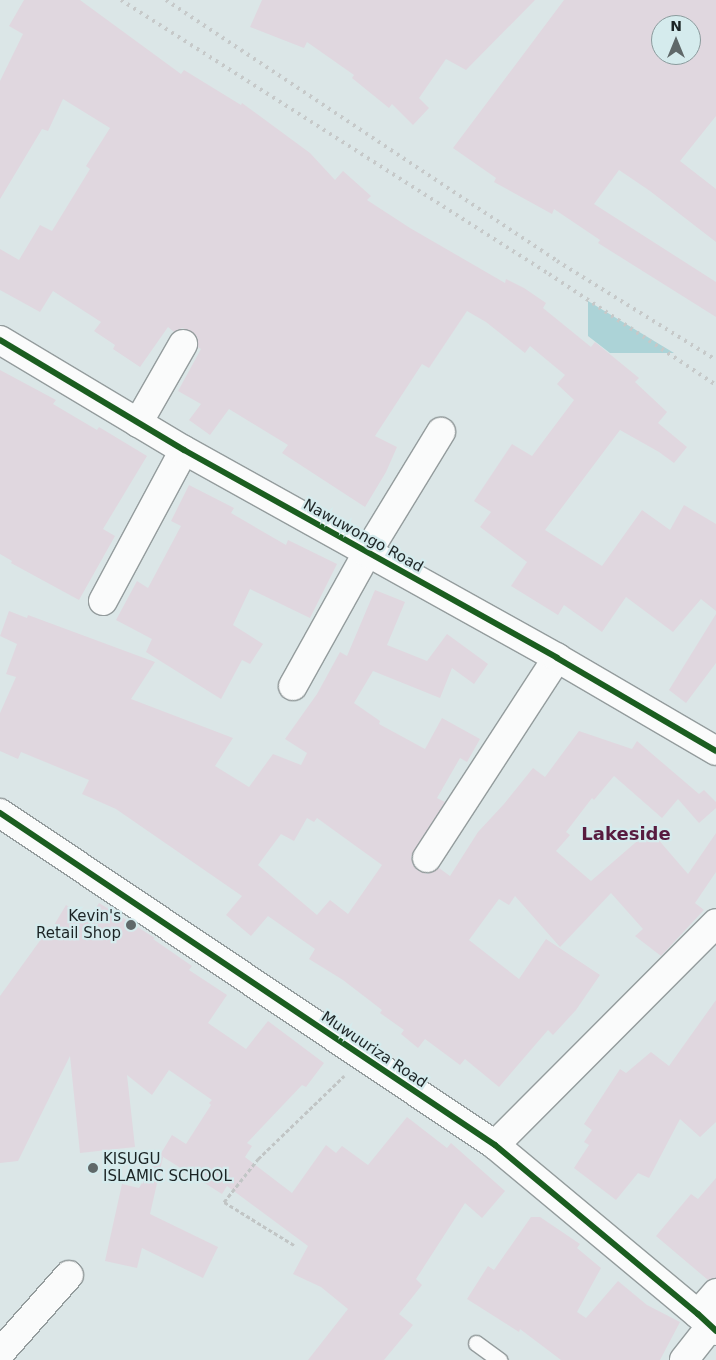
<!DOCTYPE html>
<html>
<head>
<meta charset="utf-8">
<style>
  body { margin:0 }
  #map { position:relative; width:716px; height:1360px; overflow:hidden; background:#dbe6e7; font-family:"DejaVu Sans",sans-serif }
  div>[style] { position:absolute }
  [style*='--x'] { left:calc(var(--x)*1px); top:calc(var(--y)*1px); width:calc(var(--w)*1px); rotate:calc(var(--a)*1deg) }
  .green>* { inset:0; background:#acd3d7 }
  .building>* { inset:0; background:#e0d7df }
  .path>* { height:3px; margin-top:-1.5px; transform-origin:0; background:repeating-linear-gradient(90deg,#c1c5c5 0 4px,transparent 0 6.5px) }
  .roads { filter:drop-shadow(1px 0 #949c9d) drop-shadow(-1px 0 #949c9d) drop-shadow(0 1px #949c9d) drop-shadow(0 -1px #949c9d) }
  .service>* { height:15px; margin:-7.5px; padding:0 7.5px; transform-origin:7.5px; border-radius:7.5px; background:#fafbfb }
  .minor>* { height:28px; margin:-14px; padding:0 14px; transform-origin:14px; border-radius:14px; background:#fafbfb }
  .tertiary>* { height:28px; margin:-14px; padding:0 14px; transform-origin:14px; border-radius:14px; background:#fafbfb }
  .rail>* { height:4px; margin-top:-2px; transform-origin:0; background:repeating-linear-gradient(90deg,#c6c9c9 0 2.5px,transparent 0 7.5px) }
  .cycleway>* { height:6px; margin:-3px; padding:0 3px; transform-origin:3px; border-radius:3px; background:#1b5e20 }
  .dots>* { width:14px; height:14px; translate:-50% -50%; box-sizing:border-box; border:2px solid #d5ebed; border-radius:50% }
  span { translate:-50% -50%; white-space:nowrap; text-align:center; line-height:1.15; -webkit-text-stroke:4.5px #d5ebed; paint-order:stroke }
  .street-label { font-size:15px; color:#1c2425 }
  .poi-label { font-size:15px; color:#1c2425 }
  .right { translate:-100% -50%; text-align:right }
  .left { translate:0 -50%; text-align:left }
  .quarter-label { font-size:18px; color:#571b3f; font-weight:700 }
  .north { position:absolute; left:651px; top:15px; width:50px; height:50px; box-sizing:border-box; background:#d5ebed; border:1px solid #8b9b9d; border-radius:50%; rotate:0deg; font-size:14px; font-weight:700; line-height:20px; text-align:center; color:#1c2425 }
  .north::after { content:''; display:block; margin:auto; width:18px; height:22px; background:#5f6869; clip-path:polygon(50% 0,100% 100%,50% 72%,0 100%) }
</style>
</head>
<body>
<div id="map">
  <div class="green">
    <i style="clip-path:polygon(588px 301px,674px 353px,610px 353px,588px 336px)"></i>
  </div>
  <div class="building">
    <i style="clip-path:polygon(24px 0,80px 0,181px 74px,184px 70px,241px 105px,242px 103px,310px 153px,335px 180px,343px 171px,371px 196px,367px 200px,410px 228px,505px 283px,506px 279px,524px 288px,546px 303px,543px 308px,591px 347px,595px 342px,639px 378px,635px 382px,667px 412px,658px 423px,687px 447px,674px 463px,659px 452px,620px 430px,545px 530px,602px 566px,642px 510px,670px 530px,684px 505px,716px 524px,716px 611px,701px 599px,673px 632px,626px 597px,602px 632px,564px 605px,558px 615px,511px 586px,527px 562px,480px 527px,491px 512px,474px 501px,512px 444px,532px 456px,574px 400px,557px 384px,565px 375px,530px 346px,525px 353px,486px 322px,467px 311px,429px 368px,422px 364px,375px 436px,397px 447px,386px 472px,365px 507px,282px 453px,288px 445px,229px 409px,210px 435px,189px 420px,201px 404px,178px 391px,201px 349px,198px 347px,197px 337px,191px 331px,182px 328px,174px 332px,168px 327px,140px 367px,113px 349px,115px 345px,94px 331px,101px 322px,53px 291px,40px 312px,0 290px,0 249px,19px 260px,40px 225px,52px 231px,90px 169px,86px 166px,110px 128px,63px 99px,48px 131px,42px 129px,0 199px,0 81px,23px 34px,9px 26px)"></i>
    <i style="clip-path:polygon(262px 0,535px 0,466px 70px,446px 59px,419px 98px,429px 108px,413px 125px,392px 104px,389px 108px,352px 78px,354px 75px,307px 42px,304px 48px,250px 27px)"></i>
    <i style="clip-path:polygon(evenodd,564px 0,716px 0,716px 116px,680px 161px,716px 189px,716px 242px,650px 191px,619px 170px,594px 204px,716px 282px,716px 317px,598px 243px,600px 240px,554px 209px,552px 214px,494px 182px,496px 178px,453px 148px,564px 0,661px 25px,691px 25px,691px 55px,661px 55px,661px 25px)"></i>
    <i style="clip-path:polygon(0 370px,56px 400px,53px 404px,97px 430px,99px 427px,147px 456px,103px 529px,115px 536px,79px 600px,11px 563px,12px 561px,0 554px)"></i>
    <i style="clip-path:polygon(189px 485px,234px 508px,231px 513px,286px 545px,288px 540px,337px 564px,310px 618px,250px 589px,233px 625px,263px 644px,250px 664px,242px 660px,221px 699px,146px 652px,152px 639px,116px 620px,137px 581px,148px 588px,181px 526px,171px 521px)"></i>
    <i style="clip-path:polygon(evenodd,375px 590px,405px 602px,387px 645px,427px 661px,447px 634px,488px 664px,474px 684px,452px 668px,440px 698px,373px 671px,354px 703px,380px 721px,379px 724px,425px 749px,442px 718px,480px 739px,467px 762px,460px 758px,437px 798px,445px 802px,411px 857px,413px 865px,419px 871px,427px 874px,439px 868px,450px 876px,478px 832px,504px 804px,533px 768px,545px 777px,579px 731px,632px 749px,637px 741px,699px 794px,704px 790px,716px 802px,716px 808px,699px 823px,678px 799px,662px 818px,614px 776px,594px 800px,592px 798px,566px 832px,570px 835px,556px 851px,591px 881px,650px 830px,688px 874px,716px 833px,716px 872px,695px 903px,704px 910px,661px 956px,635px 936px,643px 929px,611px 893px,560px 947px,515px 896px,509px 905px,499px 899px,469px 940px,519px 979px,546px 939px,600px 975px,576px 1010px,553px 1035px,548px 1030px,499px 1087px,465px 1059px,460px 1065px,425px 1039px,418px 1048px,401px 1034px,404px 1030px,380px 1013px,382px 1010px,343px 980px,309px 959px,315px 949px,268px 916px,251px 936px,226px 915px,242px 896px,116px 809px,82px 794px,89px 780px,21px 752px,18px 759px,0 751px,0 713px,16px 677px,6px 674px,17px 644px,0 636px,9px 611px,27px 618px,28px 615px,155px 662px,131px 699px,233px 738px,215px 766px,249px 787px,273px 754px,301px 765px,307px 753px,285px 739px,317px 694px,340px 652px,347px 656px,375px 590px,307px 818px,314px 822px,317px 818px,382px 865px,348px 914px,330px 900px,317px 915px,258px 865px,281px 834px,294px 841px,307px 818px)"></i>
    <i style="clip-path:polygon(716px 614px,716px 663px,686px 703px,669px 690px)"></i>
    <i style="clip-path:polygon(99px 903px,155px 938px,153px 939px,192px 966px,189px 970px,227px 995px,208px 1023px,246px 1049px,268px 1021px,324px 1063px,306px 1087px,302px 1085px,247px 1143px,252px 1146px,245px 1157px,292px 1193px,326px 1145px,336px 1153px,342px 1146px,368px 1165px,407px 1117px,447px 1148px,451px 1143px,505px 1191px,482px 1218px,465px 1203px,416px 1279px,422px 1285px,399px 1314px,413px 1325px,384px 1360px,308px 1360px,348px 1309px,321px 1287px,293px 1274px,308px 1246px,227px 1186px,222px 1194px,160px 1155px,172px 1135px,186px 1144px,211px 1105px,209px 1103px,212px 1100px,169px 1070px,152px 1095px,127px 1075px,135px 1147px,80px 1153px,70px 1056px,18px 1161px,0 1163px,0 996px,44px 935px,47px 937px,66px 905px,89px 919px)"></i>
    <i style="clip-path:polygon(716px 1000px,716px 1122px,700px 1137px,680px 1119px,649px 1178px,638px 1173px,616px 1200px,574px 1168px,589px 1145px,584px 1142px,592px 1130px,584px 1124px,620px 1069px,626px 1073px,651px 1052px,669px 1066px)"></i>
    <i style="clip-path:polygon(159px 1155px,163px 1157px,150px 1214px,218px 1247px,203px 1278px,142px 1248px,137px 1268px,105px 1261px,122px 1184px,139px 1188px)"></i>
    <i style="clip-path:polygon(716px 1178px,716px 1278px,708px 1280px,656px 1236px,691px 1194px,698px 1199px)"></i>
    <i style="clip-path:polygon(531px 1217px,540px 1217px,580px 1244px,577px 1248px,601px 1268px,577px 1312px,586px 1318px,618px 1281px,647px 1305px,680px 1322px,660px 1360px,561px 1360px,520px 1329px,519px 1332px,467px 1299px,488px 1266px,494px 1270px)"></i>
  </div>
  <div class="path">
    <i style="--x:294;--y:1245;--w:82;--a:-148.4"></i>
    <i style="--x:224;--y:1202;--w:55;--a:-51.7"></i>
    <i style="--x:258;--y:1159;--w:120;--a:-44"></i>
  </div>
  <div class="roads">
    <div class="service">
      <i style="--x:476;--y:1343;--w:29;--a:36"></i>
    </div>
    <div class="minor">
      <i style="--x:138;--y:423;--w:91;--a:-60.3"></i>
      <i style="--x:103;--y:601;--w:171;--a:-61.8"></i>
      <i style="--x:293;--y:686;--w:152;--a:-60.9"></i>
      <i style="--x:367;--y:553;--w:142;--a:-58.6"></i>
      <i style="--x:0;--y:813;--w:596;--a:33.85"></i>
      <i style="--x:495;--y:1145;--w:264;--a:39.8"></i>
      <i style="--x:698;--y:1314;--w:25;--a:43"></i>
      <i style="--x:427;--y:858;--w:239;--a:-57"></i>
      <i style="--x:495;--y:1145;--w:313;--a:-45.1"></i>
      <i style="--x:698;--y:1314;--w:28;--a:-49"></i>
      <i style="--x:0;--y:1353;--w:104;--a:-48.5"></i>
      <i style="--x:684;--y:1360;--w:42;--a:-51.8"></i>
    </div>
    <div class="tertiary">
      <i style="--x:0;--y:340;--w:214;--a:30.9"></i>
      <i style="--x:184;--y:450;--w:427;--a:29.1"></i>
      <i style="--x:557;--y:658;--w:184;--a:30.3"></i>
    </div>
  </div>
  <div class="rail">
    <i style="--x:121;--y:0;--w:508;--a:32.63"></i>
    <i style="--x:549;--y:274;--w:201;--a:33.6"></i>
    <i style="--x:166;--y:0;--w:470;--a:33.7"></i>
    <i style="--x:557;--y:261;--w:187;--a:31.9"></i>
  </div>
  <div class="cycleway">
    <i style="--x:0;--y:340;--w:214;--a:30.9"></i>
    <i style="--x:184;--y:450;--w:427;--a:29.1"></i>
    <i style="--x:557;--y:658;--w:184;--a:30.3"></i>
    <i style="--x:0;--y:813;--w:596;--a:33.85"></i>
    <i style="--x:495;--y:1145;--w:264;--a:39.8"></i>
    <i style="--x:698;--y:1314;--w:25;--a:43"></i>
  </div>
  <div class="dots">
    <i style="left:131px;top:925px;background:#5f6869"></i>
    <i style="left:93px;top:1168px;background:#5f6869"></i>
  </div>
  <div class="street-label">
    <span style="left:363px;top:536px;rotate:29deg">Nawuwongo Road</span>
    <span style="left:374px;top:1050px;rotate:34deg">Muwuuriza Road</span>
  </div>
  <div class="poi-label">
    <span class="right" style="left:121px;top:925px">Kevin's<br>Retail Shop</span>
    <span class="left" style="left:103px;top:1168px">KISUGU<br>ISLAMIC SCHOOL</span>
  </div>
  <div class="quarter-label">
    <span style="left:626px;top:834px">Lakeside</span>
  </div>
  <div class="north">N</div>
</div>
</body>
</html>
